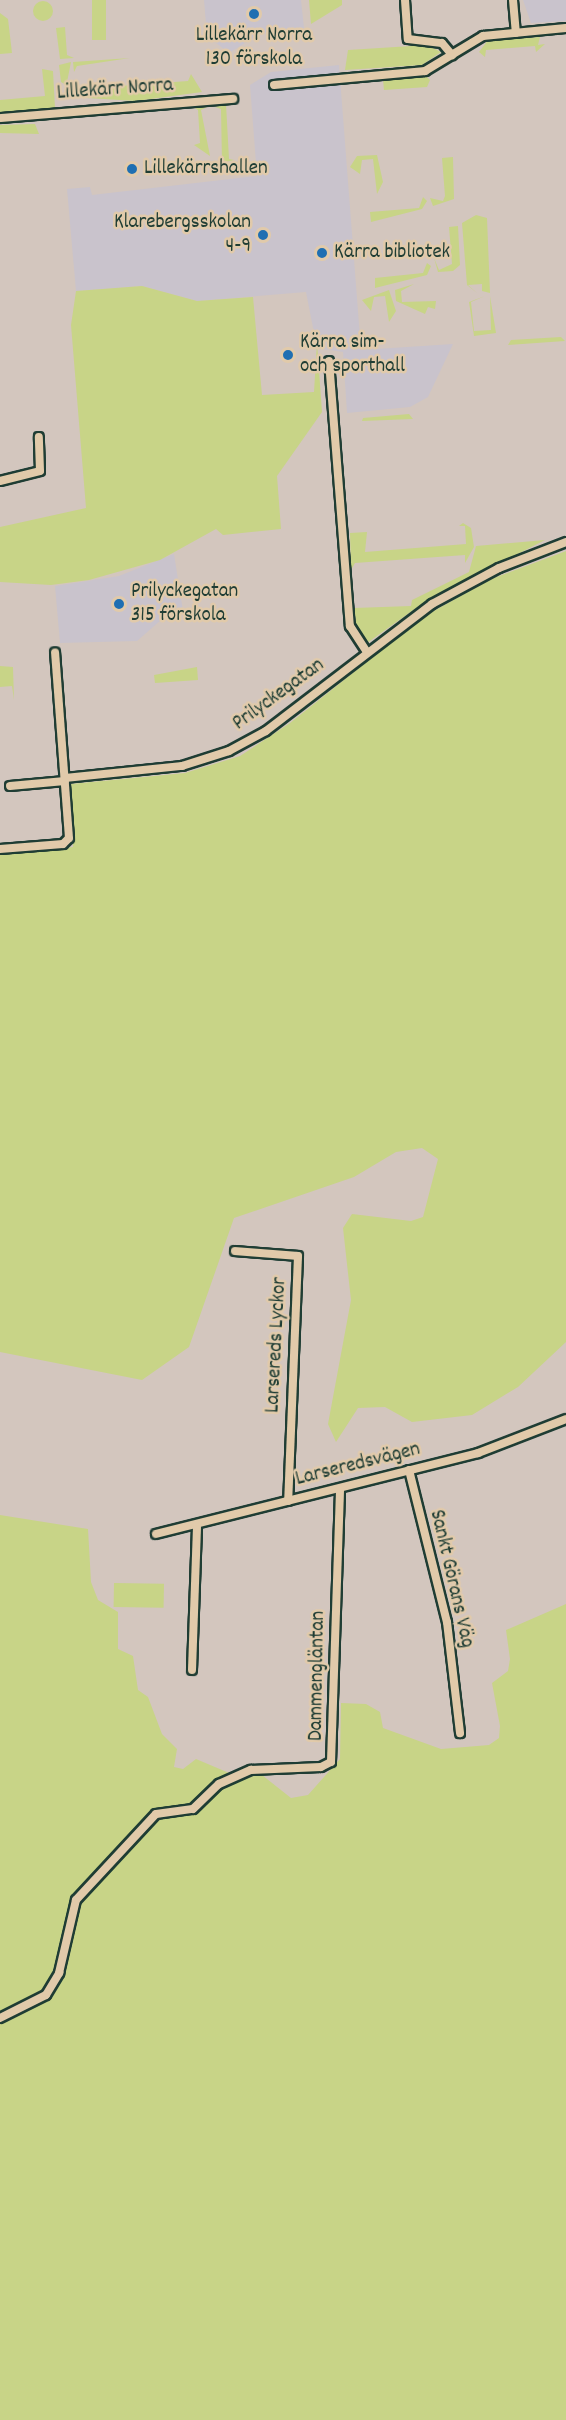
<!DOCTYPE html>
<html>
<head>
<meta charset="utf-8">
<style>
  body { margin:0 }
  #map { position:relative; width:566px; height:2420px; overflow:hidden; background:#d3c6be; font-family:Dekko,sans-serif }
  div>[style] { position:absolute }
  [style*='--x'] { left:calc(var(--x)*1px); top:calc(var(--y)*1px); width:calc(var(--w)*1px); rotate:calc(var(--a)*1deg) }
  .built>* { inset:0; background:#c9c3cc }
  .green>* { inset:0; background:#c8d487; transform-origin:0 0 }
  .round { border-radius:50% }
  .roads { filter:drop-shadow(2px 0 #1f3d34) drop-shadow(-2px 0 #1f3d34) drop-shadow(0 2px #1f3d34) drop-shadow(0 -2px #1f3d34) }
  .street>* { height:8px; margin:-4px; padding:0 4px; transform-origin:4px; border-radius:4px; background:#e1caaa }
  .dots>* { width:16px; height:16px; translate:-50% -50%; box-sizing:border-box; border:3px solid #e1caaa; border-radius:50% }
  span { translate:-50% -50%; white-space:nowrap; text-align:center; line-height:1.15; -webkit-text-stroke:5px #e1caaa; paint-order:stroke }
  .poi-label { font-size:21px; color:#1f3d34 }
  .left { translate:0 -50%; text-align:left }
  .right { translate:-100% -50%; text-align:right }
  .street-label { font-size:21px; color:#1f3d34 }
</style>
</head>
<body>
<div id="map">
  <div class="built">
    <i style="clip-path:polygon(204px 0,301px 0,304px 28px,261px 33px,229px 53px,207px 36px)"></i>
    <i style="clip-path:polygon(523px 0,566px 0,566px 21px,531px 23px)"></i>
    <i style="clip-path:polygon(339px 65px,361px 350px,453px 344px,428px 397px,410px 407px,347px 413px,343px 352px,317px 348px,306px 292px,197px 301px,142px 286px,76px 291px,67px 189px,90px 187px,92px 195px,257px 176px,250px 85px,271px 72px)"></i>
    <i style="clip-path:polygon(174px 554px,183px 611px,161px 620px,137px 641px,60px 643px,55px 586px,119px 576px)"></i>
  </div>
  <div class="green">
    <i style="left:92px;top:0;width:14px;height:40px"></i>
    <i style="clip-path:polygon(309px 0,342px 0,342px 5px,311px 24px)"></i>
    <i class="round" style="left:33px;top:1px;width:20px;height:20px"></i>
    <i style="clip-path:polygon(0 13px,8px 19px,12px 53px,0 54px)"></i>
    <i style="clip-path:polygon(65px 27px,67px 55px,74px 58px,60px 59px,56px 28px)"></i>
    <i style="clip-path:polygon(540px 37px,538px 45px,545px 44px,536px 52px,535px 46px,486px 50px,485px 57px,479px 52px,488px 40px)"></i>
    <i style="clip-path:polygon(427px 45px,441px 52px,422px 65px,345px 70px,348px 50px)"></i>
    <i style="clip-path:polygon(130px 58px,77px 66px,74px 72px,73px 62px)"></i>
    <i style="clip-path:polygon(71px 62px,67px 82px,77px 89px,188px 81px,191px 74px,202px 92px,136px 101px,87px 98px,61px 82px,59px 65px)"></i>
    <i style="clip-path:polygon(42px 69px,53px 71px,55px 108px,0 113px,0 100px,45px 96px)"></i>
    <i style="clip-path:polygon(426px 76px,430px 80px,427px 87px,384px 90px,383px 80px)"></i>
    <i style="clip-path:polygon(226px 104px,229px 159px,234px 160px,222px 163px,221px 109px,215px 107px)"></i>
    <i style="clip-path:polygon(193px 107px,207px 107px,201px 110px,210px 156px,194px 145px,200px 143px,198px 110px)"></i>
    <i style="clip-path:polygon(35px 124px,39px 134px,0 133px,0 125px)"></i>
    <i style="clip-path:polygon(377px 155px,383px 182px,377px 194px,373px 159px,362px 160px,360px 174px,350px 167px,357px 156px)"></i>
    <i style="clip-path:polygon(453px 157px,454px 199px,433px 206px,430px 198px,443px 201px,445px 196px,442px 158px)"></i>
    <i style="clip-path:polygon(423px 197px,427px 201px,422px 209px,371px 222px,370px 212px,419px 208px)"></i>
    <i style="clip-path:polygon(476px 215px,487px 218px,490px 293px,482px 291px,482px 284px,468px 285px,477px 293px,467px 285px,462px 223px)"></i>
    <i style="clip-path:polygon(458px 226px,460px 265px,453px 271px,438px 272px,434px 258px,439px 270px,452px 264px,449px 227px)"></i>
    <i style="clip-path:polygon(427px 263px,431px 266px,427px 275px,375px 288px,375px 278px,423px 273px)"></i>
    <i style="clip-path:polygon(414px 284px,401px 291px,402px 302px,436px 301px,435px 309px,428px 307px,425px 314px,396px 301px,395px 290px)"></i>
    <i style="clip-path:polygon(142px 286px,197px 301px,253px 297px,262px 395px,314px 392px,317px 342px,322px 412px,277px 476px,281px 529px,223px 535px,216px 529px,160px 560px,89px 580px,51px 585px,0 582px,0 527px,86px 508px,71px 325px,76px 291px)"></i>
    <i style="clip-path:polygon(389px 290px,396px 311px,389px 322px,385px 296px,374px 297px,371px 311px,362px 300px)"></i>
    <i style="clip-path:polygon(485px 296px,471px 302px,474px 331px,491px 330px,490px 296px,496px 333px,474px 336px,469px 302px)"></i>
    <i style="clip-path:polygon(561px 337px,565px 341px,508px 345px,511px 340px)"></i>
    <i style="clip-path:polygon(409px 414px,413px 419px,362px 421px,363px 418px)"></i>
    <i style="clip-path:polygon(463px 523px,471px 528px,474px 547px,465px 563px,465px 555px,355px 563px,351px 570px,350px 533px,367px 532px,365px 552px,466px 544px,465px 526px,459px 526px)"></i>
    <i style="clip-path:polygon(545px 540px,426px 601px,367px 643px,357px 631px,354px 608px,411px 606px,412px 600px,469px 572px,476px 546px)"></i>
    <i style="clip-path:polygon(566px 551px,566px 1342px,518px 1387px,472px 1415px,412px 1422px,385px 1407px,358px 1408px,336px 1442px,328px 1424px,351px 1300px,343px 1228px,352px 1214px,411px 1221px,423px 1217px,438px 1159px,422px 1148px,396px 1152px,354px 1177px,234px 1218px,189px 1347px,142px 1380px,0 1352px,0 855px,73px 847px,71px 784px,185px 773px,240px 756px,290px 723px,423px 617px,491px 579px)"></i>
    <i style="clip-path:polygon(0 666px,13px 667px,14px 700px,12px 686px,0 687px)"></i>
    <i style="clip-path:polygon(197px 667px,198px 680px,155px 683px,154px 675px)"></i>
    <i style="clip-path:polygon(0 1515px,88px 1529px,91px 1582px,98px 1600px,118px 1612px,118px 1649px,133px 1656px,138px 1690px,148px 1697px,162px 1734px,177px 1749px,174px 1767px,183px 1769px,196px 1759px,241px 1778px,262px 1775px,291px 1798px,308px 1795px,340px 1759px,341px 1703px,366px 1704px,380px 1712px,383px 1728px,441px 1749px,489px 1745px,499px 1738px,500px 1726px,492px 1683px,508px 1671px,510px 1659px,506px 1630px,566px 1604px,566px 2420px,0 2420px)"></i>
    <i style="left:114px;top:1583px;width:50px;height:24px;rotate:1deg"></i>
  </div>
  <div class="roads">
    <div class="street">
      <i style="--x:405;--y:0;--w:39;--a:86"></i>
      <i style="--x:408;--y:39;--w:34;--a:7"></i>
      <i style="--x:442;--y:43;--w:16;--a:50"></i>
      <i style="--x:513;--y:0;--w:33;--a:85"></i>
      <i style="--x:274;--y:85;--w:152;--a:-5.3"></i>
      <i style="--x:425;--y:71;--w:68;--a:-31.1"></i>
      <i style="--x:483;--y:36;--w:83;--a:-5.5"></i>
      <i style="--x:0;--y:118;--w:234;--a:-4.7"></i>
      <i style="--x:329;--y:361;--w:266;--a:85.5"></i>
      <i style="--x:350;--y:626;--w:30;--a:57"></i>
      <i style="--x:0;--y:481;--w:41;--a:-14"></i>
      <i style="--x:40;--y:471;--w:34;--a:-92"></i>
      <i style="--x:65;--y:778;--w:118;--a:-5.9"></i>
      <i style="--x:182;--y:766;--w:49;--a:-17.7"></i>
      <i style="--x:229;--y:751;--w:42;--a:-28.4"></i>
      <i style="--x:266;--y:731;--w:209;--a:-37.4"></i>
      <i style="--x:432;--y:604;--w:76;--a:-28.2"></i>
      <i style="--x:499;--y:568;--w:72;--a:-21.2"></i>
      <i style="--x:10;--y:786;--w:55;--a:-5.2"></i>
      <i style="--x:0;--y:849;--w:63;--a:-4.5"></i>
      <i style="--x:63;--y:844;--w:8;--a:-45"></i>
      <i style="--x:69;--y:838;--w:186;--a:-94.3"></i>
      <i style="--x:235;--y:1251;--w:63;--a:4.5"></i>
      <i style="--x:298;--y:1256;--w:245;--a:92.3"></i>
      <i style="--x:409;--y:1470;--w:157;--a:76"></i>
      <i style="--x:447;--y:1622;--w:112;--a:83.3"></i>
      <i style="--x:156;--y:1534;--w:332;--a:-14.1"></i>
      <i style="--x:478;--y:1453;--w:94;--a:-21.1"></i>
      <i style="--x:192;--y:1670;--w:143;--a:-88"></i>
      <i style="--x:0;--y:2018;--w:51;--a:-26.6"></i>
      <i style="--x:46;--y:1995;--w:26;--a:-59"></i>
      <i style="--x:59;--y:1973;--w:75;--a:-76.9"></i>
      <i style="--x:76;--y:1900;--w:117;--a:-47.1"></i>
      <i style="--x:156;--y:1814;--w:37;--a:-8"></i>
      <i style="--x:193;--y:1809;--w:36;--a:-44"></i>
      <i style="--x:219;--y:1784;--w:35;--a:-24"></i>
      <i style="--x:251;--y:1770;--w:70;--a:-2.5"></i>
      <i style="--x:321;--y:1767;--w:11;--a:-27"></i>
      <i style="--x:331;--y:1762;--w:273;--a:-88.1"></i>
    </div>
  </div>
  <div class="dots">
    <i style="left:254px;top:14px;background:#1f6fb2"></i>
    <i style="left:132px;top:169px;background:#1f6fb2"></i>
    <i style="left:263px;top:235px;background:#1f6fb2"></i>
    <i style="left:322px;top:253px;background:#1f6fb2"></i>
    <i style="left:288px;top:355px;background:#1f6fb2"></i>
    <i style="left:119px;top:604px;background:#1f6fb2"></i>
  </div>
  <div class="poi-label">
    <span style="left:254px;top:48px">Lillekärr Norra<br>130 förskola</span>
    <span class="left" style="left:144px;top:169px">Lillekärrshallen</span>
    <span class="right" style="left:251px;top:235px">Klarebergsskolan<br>4-9</span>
    <span class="left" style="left:334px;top:253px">Kärra bibliotek</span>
    <span class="left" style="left:300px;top:355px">Kärra sim-<br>och sporthall</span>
    <span class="left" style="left:131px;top:604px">Prilyckegatan<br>315 förskola</span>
  </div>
  <div class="street-label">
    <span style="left:115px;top:90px;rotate:-4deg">Lillekärr Norra</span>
    <span style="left:279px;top:695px;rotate:-36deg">Prilyckegatan</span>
    <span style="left:277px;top:1345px;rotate:-87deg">Larsereds Lyckor</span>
    <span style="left:358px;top:1465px;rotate:-14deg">Larseredsvägen</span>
    <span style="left:451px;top:1579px;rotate:77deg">Sankt Görans Väg</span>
    <span style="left:318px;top:1676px;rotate:-89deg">Dammengläntan</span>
  </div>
</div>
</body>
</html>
